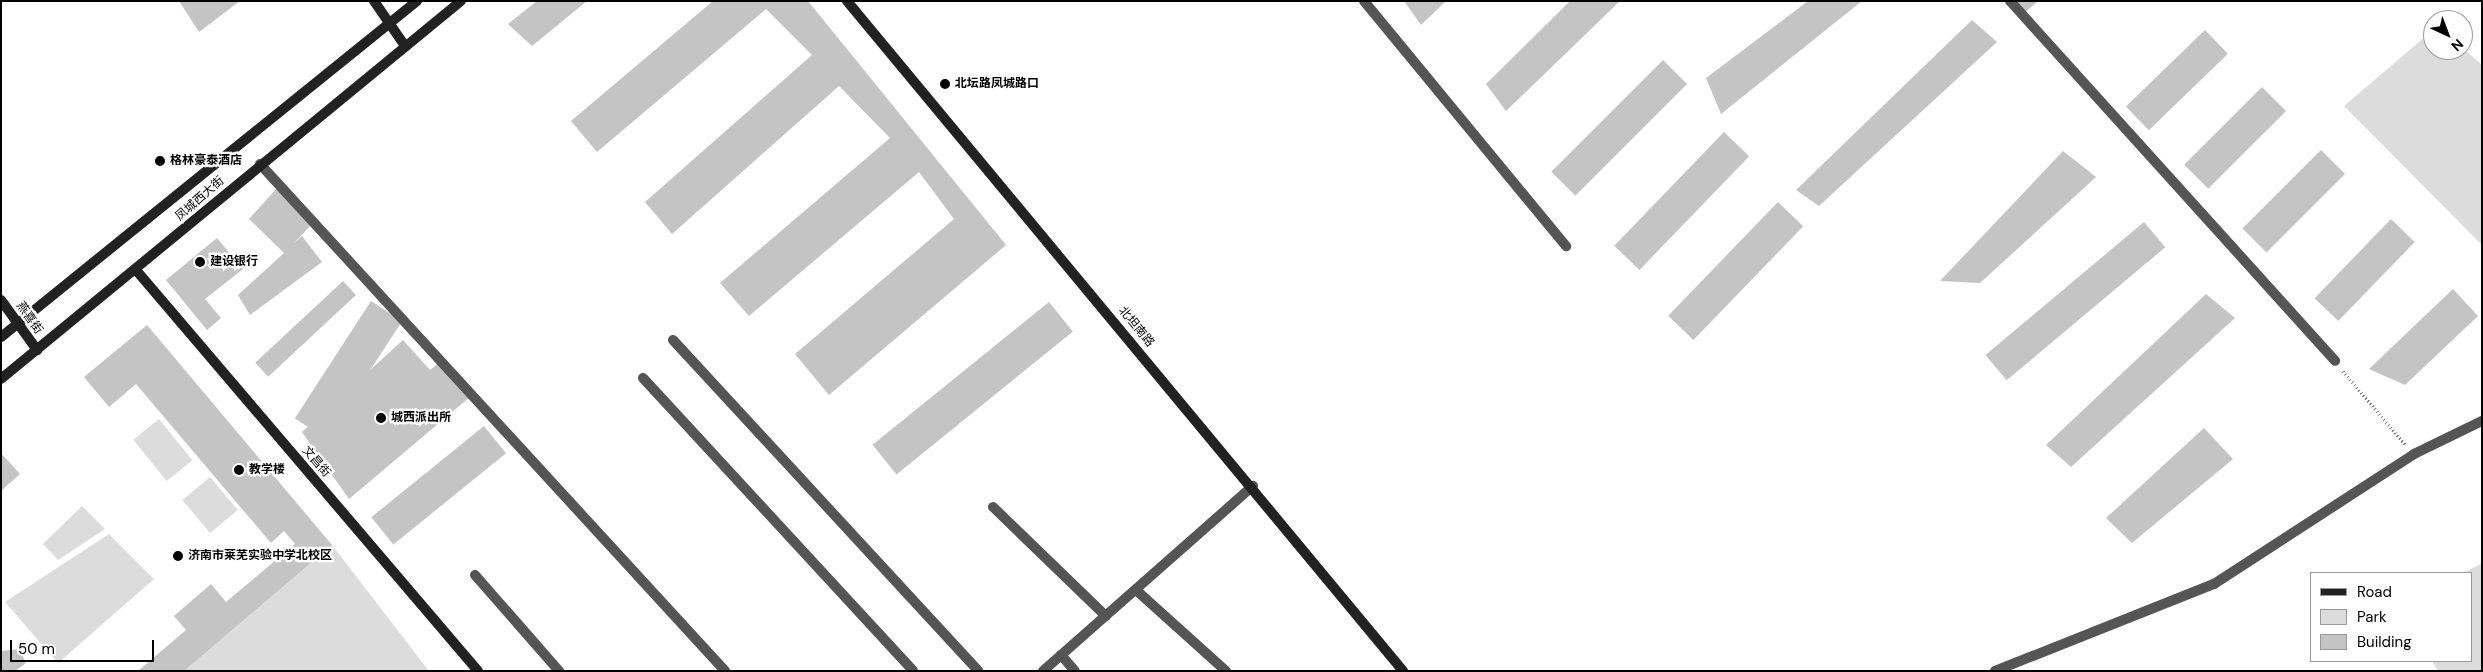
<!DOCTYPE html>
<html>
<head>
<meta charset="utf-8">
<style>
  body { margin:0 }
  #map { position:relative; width:2483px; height:672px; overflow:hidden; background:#fff; font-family:"DM Sans","Noto Sans SC",sans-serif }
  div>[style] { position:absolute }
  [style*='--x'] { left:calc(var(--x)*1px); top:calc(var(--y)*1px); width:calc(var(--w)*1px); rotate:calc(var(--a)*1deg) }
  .green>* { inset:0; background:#dcdcdc; transform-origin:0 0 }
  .building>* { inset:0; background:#c4c4c4; transform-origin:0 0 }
  .path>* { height:3px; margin-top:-1.5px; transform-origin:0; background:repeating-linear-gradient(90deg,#777 0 1px,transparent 0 3.5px) }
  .street>* { height:10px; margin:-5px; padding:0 5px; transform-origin:5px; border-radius:5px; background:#555 }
  .secondary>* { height:10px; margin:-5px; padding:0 5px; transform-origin:5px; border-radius:5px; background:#222 }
  .dots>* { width:14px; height:14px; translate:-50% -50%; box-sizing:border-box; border:2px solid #fff; border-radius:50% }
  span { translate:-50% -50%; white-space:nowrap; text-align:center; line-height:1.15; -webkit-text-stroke:4.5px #fff; paint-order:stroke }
  .poi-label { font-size:12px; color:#000; font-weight:700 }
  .left { translate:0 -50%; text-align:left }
  .street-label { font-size:12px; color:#000 }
  .frame { position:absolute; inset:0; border:2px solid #000; pointer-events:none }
  .legend { position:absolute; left:2310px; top:572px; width:162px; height:90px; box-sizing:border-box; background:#fff; border:1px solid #999; margin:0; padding:6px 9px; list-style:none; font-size:15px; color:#000 }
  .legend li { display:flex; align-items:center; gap:10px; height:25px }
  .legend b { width:25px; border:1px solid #999 }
  .north { position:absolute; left:2423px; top:10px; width:50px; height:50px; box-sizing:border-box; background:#fff; border:1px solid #999; border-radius:50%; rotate:137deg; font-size:14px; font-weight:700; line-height:20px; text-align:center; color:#000 }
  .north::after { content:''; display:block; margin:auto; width:18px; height:22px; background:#000; clip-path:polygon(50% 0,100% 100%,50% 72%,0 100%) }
  .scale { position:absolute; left:10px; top:640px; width:144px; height:22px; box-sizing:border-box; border:2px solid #000; border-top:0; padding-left:6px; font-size:15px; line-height:18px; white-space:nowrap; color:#000; -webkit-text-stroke:4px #fff; paint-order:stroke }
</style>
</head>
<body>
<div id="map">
  <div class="green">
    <i style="clip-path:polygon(2433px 30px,2433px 50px,2463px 48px,2482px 65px,2482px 245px,2344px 106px)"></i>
    <i style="left:159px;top:419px;width:53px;height:33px;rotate:51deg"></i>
    <i style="left:210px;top:477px;width:43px;height:36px;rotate:50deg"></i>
    <i style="clip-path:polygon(82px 506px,105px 529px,58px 560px,43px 544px)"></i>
    <i style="clip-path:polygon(109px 534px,154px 579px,58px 663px,5px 602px)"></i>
    <i style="clip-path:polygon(332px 545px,429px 671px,184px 671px)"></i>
    <i style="clip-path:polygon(2482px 563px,2482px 671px,2438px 671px,2432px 661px,2472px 661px,2472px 573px,2464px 573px)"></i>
  </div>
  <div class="building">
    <i style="clip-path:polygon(179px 1px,240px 1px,199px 32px)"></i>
    <i style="clip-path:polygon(537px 1px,587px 1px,532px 46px,508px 24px)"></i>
    <i style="clip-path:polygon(713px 1px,808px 1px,1006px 245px,829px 395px,795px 354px,954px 219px,919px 172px,749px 316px,720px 283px,890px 138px,839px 86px,672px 234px,645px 202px,812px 55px,766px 9px,597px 152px,571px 121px)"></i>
    <i style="clip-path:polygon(1404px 1px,1446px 1px,1421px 25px)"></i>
    <i style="clip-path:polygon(1570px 1px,1620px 1px,1506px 111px,1486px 84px)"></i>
    <i style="clip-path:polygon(1808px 1px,1862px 1px,1721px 114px,1706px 78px)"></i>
    <i style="clip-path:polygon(2010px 1px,2038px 1px,2022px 15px)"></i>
    <i style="clip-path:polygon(1972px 20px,1997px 42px,1819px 206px,1796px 190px)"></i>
    <i style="left:2205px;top:30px;width:33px;height:110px;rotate:46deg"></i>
    <i style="left:1663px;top:60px;width:34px;height:158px;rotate:45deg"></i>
    <i style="left:2262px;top:87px;width:34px;height:110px;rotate:45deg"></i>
    <i style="left:1724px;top:132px;width:35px;height:158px;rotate:44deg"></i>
    <i style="left:2321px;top:150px;width:34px;height:111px;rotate:45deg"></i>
    <i style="clip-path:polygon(2063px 151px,2096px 177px,1980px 283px,1940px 281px)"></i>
    <i style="clip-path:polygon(278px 187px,312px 224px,294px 243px,302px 236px,322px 262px,250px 315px,238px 295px,284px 253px,249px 219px)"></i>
    <i style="left:1778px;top:202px;width:35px;height:158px;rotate:44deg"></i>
    <i style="left:2391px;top:219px;width:33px;height:110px;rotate:44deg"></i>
    <i style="left:2144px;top:222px;width:33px;height:207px;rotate:50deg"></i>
    <i style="clip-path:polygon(217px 238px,243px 269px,205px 299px,221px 318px,207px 330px,166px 280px)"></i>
    <i style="left:343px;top:281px;width:19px;height:120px;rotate:47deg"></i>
    <i style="clip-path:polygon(2453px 289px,2478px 316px,2405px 385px,2369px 369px)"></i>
    <i style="clip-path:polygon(2206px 294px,2235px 318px,2071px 467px,2046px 445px)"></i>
    <i style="left:371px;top:301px;width:37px;height:140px;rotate:33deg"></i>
    <i style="left:1049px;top:302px;width:38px;height:227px;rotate:51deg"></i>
    <i style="clip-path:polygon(147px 325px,332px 545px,184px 671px,138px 671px,186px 630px,174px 616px,211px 584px,226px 602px,295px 544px,284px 531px,271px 543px,136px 384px,109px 407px,84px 377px)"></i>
    <i style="clip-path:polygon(403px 340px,430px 370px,440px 362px,471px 396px,349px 499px,302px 432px)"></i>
    <i style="left:484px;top:426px;width:35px;height:145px;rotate:51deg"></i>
    <i style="clip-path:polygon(2204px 428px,2233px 459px,2132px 543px,2106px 518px)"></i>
    <i style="clip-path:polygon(1px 453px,20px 474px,1px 491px)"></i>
    <i style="clip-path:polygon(19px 649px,26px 663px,15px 671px,1px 671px,1px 651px)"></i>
  </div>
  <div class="path">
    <i style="--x:2343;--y:371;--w:96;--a:49.7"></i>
  </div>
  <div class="street">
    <i style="--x:1364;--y:1;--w:318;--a:50.5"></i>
    <i style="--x:2010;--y:1;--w:485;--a:47.9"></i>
    <i style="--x:260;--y:164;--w:688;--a:47.47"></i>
    <i style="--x:673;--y:340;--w:450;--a:47.3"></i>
    <i style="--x:643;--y:378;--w:398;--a:47.3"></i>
    <i style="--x:993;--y:507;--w:157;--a:44"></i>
    <i style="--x:475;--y:575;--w:128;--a:48.8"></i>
    <i style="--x:1136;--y:590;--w:121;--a:42"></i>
    <i style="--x:1061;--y:655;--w:21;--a:49"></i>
    <i style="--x:1043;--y:671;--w:280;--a:-41.4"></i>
    <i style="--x:1995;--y:671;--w:236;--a:-21.7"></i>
    <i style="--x:2214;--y:584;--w:239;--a:-33"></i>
    <i style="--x:2414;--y:454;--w:76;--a:-25.9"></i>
  </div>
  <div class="secondary">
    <i style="--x:374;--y:1;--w:55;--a:55.4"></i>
    <i style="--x:847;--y:1;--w:871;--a:50.31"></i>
    <i style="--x:136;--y:270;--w:527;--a:49.54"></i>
    <i style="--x:1;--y:300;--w:62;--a:54.2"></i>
    <i style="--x:1;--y:337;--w:535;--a:-38.93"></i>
    <i style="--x:1;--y:379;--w:595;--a:-39.41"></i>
  </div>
  <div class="dots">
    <i style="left:945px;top:84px;background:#000"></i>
    <i style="left:160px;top:161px;background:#000"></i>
    <i style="left:200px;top:262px;background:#000"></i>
    <i style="left:381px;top:418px;background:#000"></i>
    <i style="left:239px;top:470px;background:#000"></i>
    <i style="left:178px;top:556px;background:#000"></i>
  </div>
  <div class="poi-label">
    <span class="left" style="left:955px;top:84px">北坛路凤城路口</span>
    <span class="left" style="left:170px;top:161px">格林豪泰酒店</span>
    <span class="left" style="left:210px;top:262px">建设银行</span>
    <span class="left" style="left:391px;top:418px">城西派出所</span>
    <span class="left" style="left:249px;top:470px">教学楼</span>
    <span class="left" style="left:188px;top:556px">济南市莱芜实验中学北校区</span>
  </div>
  <div class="street-label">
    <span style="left:200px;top:199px;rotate:-41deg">凤城西大街</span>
    <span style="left:29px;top:318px;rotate:55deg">燕喜街</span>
    <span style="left:1136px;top:327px;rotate:50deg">北坦南路</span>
    <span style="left:316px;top:462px;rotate:49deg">文昌街</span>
  </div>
  <div class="frame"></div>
  <ul class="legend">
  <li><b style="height:6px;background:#222"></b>Road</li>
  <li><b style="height:14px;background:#dcdcdc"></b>Park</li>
  <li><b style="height:14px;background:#c4c4c4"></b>Building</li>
  </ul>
  <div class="north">N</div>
  <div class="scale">50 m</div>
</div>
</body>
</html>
